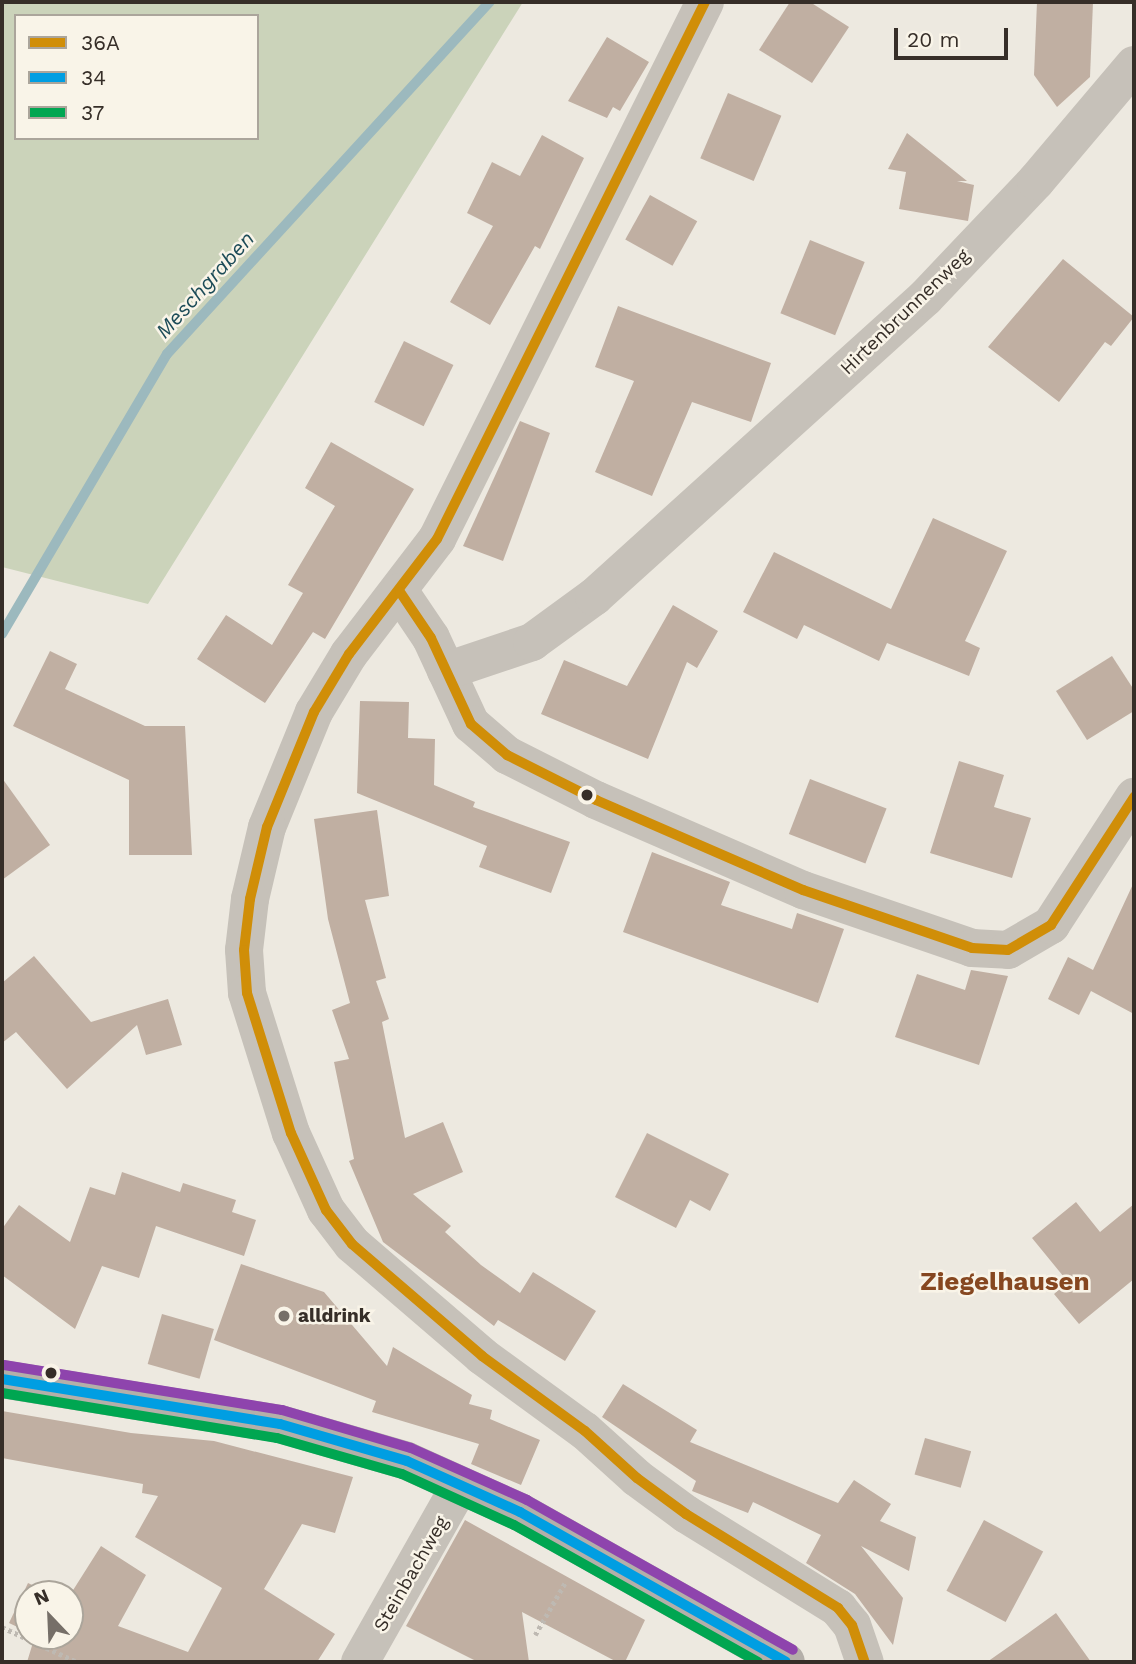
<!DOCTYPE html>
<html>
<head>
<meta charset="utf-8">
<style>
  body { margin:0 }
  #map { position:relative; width:1136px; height:1664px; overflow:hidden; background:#ede9e0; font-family:"Work Sans",sans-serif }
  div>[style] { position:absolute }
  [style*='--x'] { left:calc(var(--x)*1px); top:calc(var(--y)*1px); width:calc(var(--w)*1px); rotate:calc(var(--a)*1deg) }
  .green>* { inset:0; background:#cbd3ba }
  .stream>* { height:10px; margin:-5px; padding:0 5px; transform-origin:5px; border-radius:5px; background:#9cb9be }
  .building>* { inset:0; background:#c0afa2; transform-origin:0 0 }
  .path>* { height:4.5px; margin-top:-2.25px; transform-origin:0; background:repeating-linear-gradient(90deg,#beb9b2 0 3.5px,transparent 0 7px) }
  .minor>* { height:38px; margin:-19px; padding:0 19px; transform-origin:19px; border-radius:19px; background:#c6c1b9 }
  .major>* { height:38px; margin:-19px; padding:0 19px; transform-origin:19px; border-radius:19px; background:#b4afa9 }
  .bus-1>* { height:10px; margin:-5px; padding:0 5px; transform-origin:5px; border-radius:5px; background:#d08e08 }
  .bus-2>* { height:10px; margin:-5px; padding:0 5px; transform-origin:5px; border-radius:5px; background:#009ee2 }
  .bus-3>* { height:10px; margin:-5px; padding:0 5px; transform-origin:5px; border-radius:5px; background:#00a651 }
  .bus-4>* { height:10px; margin:-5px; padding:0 5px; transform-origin:5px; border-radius:5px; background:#8e44ad }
  .dots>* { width:19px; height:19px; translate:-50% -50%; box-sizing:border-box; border:4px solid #f9f4e8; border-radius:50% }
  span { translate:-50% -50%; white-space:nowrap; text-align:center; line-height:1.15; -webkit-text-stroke:5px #f9f4e8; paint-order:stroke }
  .street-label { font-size:19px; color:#362e28 }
  .poi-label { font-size:19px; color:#362e28; font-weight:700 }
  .left { translate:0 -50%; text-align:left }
  .water-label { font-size:21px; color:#1d4c58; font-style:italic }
  .district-label { font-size:26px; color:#864720; font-weight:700 }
  .frame { position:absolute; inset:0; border:4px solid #362e28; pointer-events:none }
  .legend { position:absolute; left:14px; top:14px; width:245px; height:126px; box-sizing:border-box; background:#f9f4e8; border:2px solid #aba59b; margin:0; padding:9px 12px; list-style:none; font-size:21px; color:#362e28 }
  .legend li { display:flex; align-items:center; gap:14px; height:35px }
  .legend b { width:35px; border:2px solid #aba59b }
  .north { position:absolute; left:14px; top:1580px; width:70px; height:70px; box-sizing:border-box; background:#f9f4e8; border:2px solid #aba59b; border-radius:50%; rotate:337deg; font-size:19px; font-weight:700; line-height:28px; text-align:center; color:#362e28 }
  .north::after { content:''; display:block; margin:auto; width:24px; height:32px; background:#766f68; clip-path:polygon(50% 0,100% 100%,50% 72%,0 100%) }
  .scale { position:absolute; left:894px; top:28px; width:114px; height:32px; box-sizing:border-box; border:4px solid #362e28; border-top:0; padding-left:9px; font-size:21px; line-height:24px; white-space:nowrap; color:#362e28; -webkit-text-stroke:5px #f9f4e8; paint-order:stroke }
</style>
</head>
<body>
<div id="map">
  <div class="green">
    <i style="clip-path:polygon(evenodd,2px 2px,523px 2px,148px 604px,2px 567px,2px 2px,16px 16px,257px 16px,257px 138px,16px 138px,16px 16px)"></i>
  </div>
  <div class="stream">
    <i style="--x:2;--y:634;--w:325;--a:-59.5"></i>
    <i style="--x:167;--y:354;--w:478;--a:-47.5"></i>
  </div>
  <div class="building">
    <i style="clip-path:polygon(790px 2px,810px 2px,849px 27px,812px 83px,759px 50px)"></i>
    <i style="clip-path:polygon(1037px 2px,1093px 2px,1090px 77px,1057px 107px,1034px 75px)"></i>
    <i style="clip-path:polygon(607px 37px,649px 62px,620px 111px,613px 107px,607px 118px,568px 101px)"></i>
    <i style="left:728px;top:93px;width:58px;height:71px;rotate:23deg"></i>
    <i style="clip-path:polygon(907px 133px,967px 181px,957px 181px,974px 185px,968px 221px,899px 209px,906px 172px,888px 169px)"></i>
    <i style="clip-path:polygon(542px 135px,584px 158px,540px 249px,535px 246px,490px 325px,450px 302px,493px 226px,467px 213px,492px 162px,520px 176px)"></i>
    <i style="left:650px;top:195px;width:54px;height:51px;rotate:29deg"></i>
    <i style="left:810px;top:240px;width:59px;height:79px;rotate:22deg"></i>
    <i style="clip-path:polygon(1063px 259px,1134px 317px,1111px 346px,1105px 342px,1059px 402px,988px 347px)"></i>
    <i style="clip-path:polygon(618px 306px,771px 363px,751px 422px,692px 402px,652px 496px,595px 472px,634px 381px,595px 367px)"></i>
    <i style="left:404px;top:341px;width:55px;height:68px;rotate:26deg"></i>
    <i style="clip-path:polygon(520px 421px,550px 433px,503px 561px,463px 546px)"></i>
    <i style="clip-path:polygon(331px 442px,414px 489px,325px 639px,313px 632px,265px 703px,197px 659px,226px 615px,272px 645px,303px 593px,288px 585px,335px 506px,305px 488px)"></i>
    <i style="clip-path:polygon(933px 518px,1007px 551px,965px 641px,980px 648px,969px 676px,887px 643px,879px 661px,804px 625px,797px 639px,743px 612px,774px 552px,891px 609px)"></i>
    <i style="clip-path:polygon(673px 605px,718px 631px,697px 668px,687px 662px,648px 759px,541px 714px,564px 660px,627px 686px)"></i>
    <i style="clip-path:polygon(50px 651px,77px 664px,65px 689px,145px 726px,185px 726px,192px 855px,129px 855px,129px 780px,13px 726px)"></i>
    <i style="clip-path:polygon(1112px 656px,1134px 690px,1134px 711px,1087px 740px,1056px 691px)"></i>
    <i style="clip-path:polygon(360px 701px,409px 702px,408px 738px,435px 739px,434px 785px,475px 802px,473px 807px,570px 842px,551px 893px,479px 867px,487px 846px,357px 793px)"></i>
    <i style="clip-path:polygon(959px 761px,1004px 775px,994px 807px,1031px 818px,1012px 878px,930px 853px)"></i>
    <i style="clip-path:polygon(2px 778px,50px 845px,2px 880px)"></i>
    <i style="left:810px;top:779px;width:82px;height:59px;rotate:21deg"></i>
    <i style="clip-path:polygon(377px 810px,389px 896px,365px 900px,386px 978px,376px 981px,389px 1019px,382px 1022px,405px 1138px,443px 1122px,463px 1172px,413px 1194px,451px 1226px,445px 1232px,481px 1265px,520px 1293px,533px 1272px,596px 1311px,565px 1361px,498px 1320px,494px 1326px,383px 1242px,349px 1161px,354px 1159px,334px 1062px,349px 1059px,332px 1010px,350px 1003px,328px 919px,314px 819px)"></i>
    <i style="clip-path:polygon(652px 852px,730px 882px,721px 905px,792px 929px,797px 913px,844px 929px,818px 1003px,623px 932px)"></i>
    <i style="clip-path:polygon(1134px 882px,1134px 1014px,1091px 991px,1079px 1015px,1048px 999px,1068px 957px,1093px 970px)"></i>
    <i style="clip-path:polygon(34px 956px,91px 1022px,168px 999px,182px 1045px,146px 1055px,137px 1025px,67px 1089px,16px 1032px,2px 1043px,2px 983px)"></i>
    <i style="clip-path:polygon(971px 970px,1008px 976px,979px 1065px,895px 1037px,917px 974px,965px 990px)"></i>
    <i style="clip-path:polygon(647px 1133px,729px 1174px,710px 1211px,690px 1200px,676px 1228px,615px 1197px)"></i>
    <i style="clip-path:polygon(122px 1172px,180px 1192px,183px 1183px,236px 1200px,232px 1212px,256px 1220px,244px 1256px,156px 1226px,139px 1278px,102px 1266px,75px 1329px,2px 1275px,2px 1229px,19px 1205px,70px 1242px,90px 1187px,115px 1195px)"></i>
    <i style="clip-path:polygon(1076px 1202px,1100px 1232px,1134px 1204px,1134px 1279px,1079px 1324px,1054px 1294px,1068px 1282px,1032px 1238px)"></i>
    <i style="clip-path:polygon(241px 1264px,324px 1292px,387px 1366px,393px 1347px,472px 1395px,469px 1404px,492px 1410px,490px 1419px,540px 1440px,521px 1485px,471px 1464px,479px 1444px,372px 1412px,376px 1401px,214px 1340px)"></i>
    <i style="left:162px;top:1314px;width:54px;height:52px;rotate:16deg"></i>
    <i style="clip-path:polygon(623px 1384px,697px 1430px,690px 1442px,838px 1503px,854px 1480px,891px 1504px,880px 1521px,916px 1537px,909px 1571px,861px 1546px,903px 1598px,893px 1645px,855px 1594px,806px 1563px,821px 1535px,753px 1502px,748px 1513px,692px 1491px,696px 1481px,602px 1417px)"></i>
    <i style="clip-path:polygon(2px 1411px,131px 1433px,214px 1441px,353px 1477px,335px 1533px,302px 1524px,264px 1589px,335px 1634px,317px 1662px,27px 1662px,35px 1636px,70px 1636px,70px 1595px,101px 1546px,146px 1575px,118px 1626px,188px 1652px,222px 1588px,135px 1537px,158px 1496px,142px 1493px,143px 1484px,2px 1458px)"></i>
    <i style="left:925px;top:1438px;width:48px;height:38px;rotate:16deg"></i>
    <i style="clip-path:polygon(465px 1520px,645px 1620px,625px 1662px,617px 1662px,522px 1612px,529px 1662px,478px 1662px,406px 1626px)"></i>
    <i style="left:984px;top:1520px;width:67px;height:80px;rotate:28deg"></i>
    <i style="clip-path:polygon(28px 1583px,51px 1594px,28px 1594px,28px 1632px,9px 1623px)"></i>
    <i style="clip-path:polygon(1056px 1613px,1091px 1662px,987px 1662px,1027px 1634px)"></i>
  </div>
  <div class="path">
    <i style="--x:2;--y:1627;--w:83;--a:25"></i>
    <i style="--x:535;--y:1635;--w:62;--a:-60.1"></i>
  </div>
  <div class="minor">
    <i style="--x:705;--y:2;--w:600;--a:116.52"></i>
    <i style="--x:437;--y:539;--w:145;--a:127.4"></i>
    <i style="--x:349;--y:654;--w:68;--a:121.1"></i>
    <i style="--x:314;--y:712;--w:124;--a:112.2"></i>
    <i style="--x:267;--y:827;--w:74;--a:103.3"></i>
    <i style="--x:250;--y:899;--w:51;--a:96.7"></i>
    <i style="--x:244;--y:950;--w:43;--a:86"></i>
    <i style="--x:247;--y:993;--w:147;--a:72.6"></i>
    <i style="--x:291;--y:1133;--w:85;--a:65.6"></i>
    <i style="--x:326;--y:1210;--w:43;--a:52.6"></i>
    <i style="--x:352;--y:1244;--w:172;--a:40.7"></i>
    <i style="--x:482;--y:1356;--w:127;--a:36.1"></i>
    <i style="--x:585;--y:1431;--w:70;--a:42.1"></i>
    <i style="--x:637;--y:1478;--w:61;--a:36.3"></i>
    <i style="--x:686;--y:1514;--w:179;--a:31.7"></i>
    <i style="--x:838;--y:1608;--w:22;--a:51"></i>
    <i style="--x:852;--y:1625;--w:39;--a:71"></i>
    <i style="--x:400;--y:592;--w:55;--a:56"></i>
    <i style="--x:431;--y:638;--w:95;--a:65.1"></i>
    <i style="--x:471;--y:724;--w:48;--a:40.7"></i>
    <i style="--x:507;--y:755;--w:100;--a:26.8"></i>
    <i style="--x:596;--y:800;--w:226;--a:23.5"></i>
    <i style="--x:803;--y:890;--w:179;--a:18.9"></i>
    <i style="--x:972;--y:948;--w:36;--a:3"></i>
    <i style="--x:1008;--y:950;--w:50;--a:-30.2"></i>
    <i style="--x:1051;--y:925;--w:153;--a:-57"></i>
    <i style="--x:446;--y:671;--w:91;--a:-18.6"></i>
    <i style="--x:532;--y:642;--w:77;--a:-36"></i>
    <i style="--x:594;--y:597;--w:446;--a:-42.1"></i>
    <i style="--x:925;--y:298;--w:161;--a:-46.5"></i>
    <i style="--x:1036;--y:181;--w:152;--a:-49.8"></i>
    <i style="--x:360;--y:1662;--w:203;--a:-60.5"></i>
  </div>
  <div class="major">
    <i style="--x:2;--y:1379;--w:282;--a:9.2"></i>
    <i style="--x:280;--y:1424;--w:132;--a:16.2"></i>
    <i style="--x:407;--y:1461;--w:124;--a:24.3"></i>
    <i style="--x:520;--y:1512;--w:305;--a:29.4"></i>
  </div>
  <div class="bus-1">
    <i style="--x:705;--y:2;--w:600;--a:116.52"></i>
    <i style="--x:437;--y:539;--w:145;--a:127.4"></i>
    <i style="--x:349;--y:654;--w:68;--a:121.1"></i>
    <i style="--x:314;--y:712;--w:124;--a:112.2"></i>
    <i style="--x:267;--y:827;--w:74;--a:103.3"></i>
    <i style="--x:250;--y:899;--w:51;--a:96.7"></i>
    <i style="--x:244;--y:950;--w:43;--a:86"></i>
    <i style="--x:247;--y:993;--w:147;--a:72.6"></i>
    <i style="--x:291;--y:1133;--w:85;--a:65.6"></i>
    <i style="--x:326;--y:1210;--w:43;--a:52.6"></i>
    <i style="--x:352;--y:1244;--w:172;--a:40.7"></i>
    <i style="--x:482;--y:1356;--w:127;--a:36.1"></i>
    <i style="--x:585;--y:1431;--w:70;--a:42.1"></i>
    <i style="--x:637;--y:1478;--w:61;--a:36.3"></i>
    <i style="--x:686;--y:1514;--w:179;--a:31.7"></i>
    <i style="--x:838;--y:1608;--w:22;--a:51"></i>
    <i style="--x:852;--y:1625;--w:39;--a:71"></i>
    <i style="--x:400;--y:592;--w:55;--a:56"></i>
    <i style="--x:431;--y:638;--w:95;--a:65.1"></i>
    <i style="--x:471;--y:724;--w:48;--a:40.7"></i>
    <i style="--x:507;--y:755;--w:100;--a:26.8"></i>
    <i style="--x:596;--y:800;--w:226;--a:23.5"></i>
    <i style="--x:803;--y:890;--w:179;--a:18.9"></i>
    <i style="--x:972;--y:948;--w:36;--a:3"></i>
    <i style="--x:1008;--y:950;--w:50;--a:-30.2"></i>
    <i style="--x:1051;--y:925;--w:153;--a:-57"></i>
  </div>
  <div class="bus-2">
    <i style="--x:2;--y:1379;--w:282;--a:9.2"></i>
    <i style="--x:280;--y:1424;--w:132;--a:16.2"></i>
    <i style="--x:407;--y:1461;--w:124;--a:24.3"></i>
    <i style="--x:520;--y:1512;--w:305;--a:29.4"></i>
  </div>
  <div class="bus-3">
    <i style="--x:2;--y:1393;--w:279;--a:9.3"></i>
    <i style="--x:277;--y:1438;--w:130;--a:16.1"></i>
    <i style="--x:402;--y:1474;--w:123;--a:24.5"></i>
    <i style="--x:514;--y:1525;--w:280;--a:29.3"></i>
  </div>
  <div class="bus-4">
    <i style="--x:4;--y:1365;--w:282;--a:9.2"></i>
    <i style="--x:282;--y:1410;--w:134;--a:16.4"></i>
    <i style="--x:411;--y:1448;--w:127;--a:24.1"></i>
    <i style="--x:527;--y:1500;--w:305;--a:29.4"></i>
  </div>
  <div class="dots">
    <i style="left:587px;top:795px;background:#362e28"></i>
    <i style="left:284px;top:1316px;background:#766f68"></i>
    <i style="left:51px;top:1373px;background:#362e28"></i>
  </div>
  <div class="street-label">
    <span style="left:905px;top:312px;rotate:-44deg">Hirtenbrunnenweg</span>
    <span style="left:411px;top:1574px;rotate:-60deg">Steinbachweg</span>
  </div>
  <div class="poi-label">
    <span class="left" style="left:298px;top:1316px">alldrink</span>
  </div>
  <div class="water-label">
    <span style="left:205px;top:285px;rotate:-48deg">Meschgraben</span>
  </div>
  <div class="district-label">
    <span style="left:1005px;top:1282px">Ziegelhausen</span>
  </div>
  <div class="frame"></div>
  <ul class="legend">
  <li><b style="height:9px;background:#d08e08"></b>36A</li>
  <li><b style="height:9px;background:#009ee2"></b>34</li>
  <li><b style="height:9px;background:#00a651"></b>37</li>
  </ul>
  <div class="north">N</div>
  <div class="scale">20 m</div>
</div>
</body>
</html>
